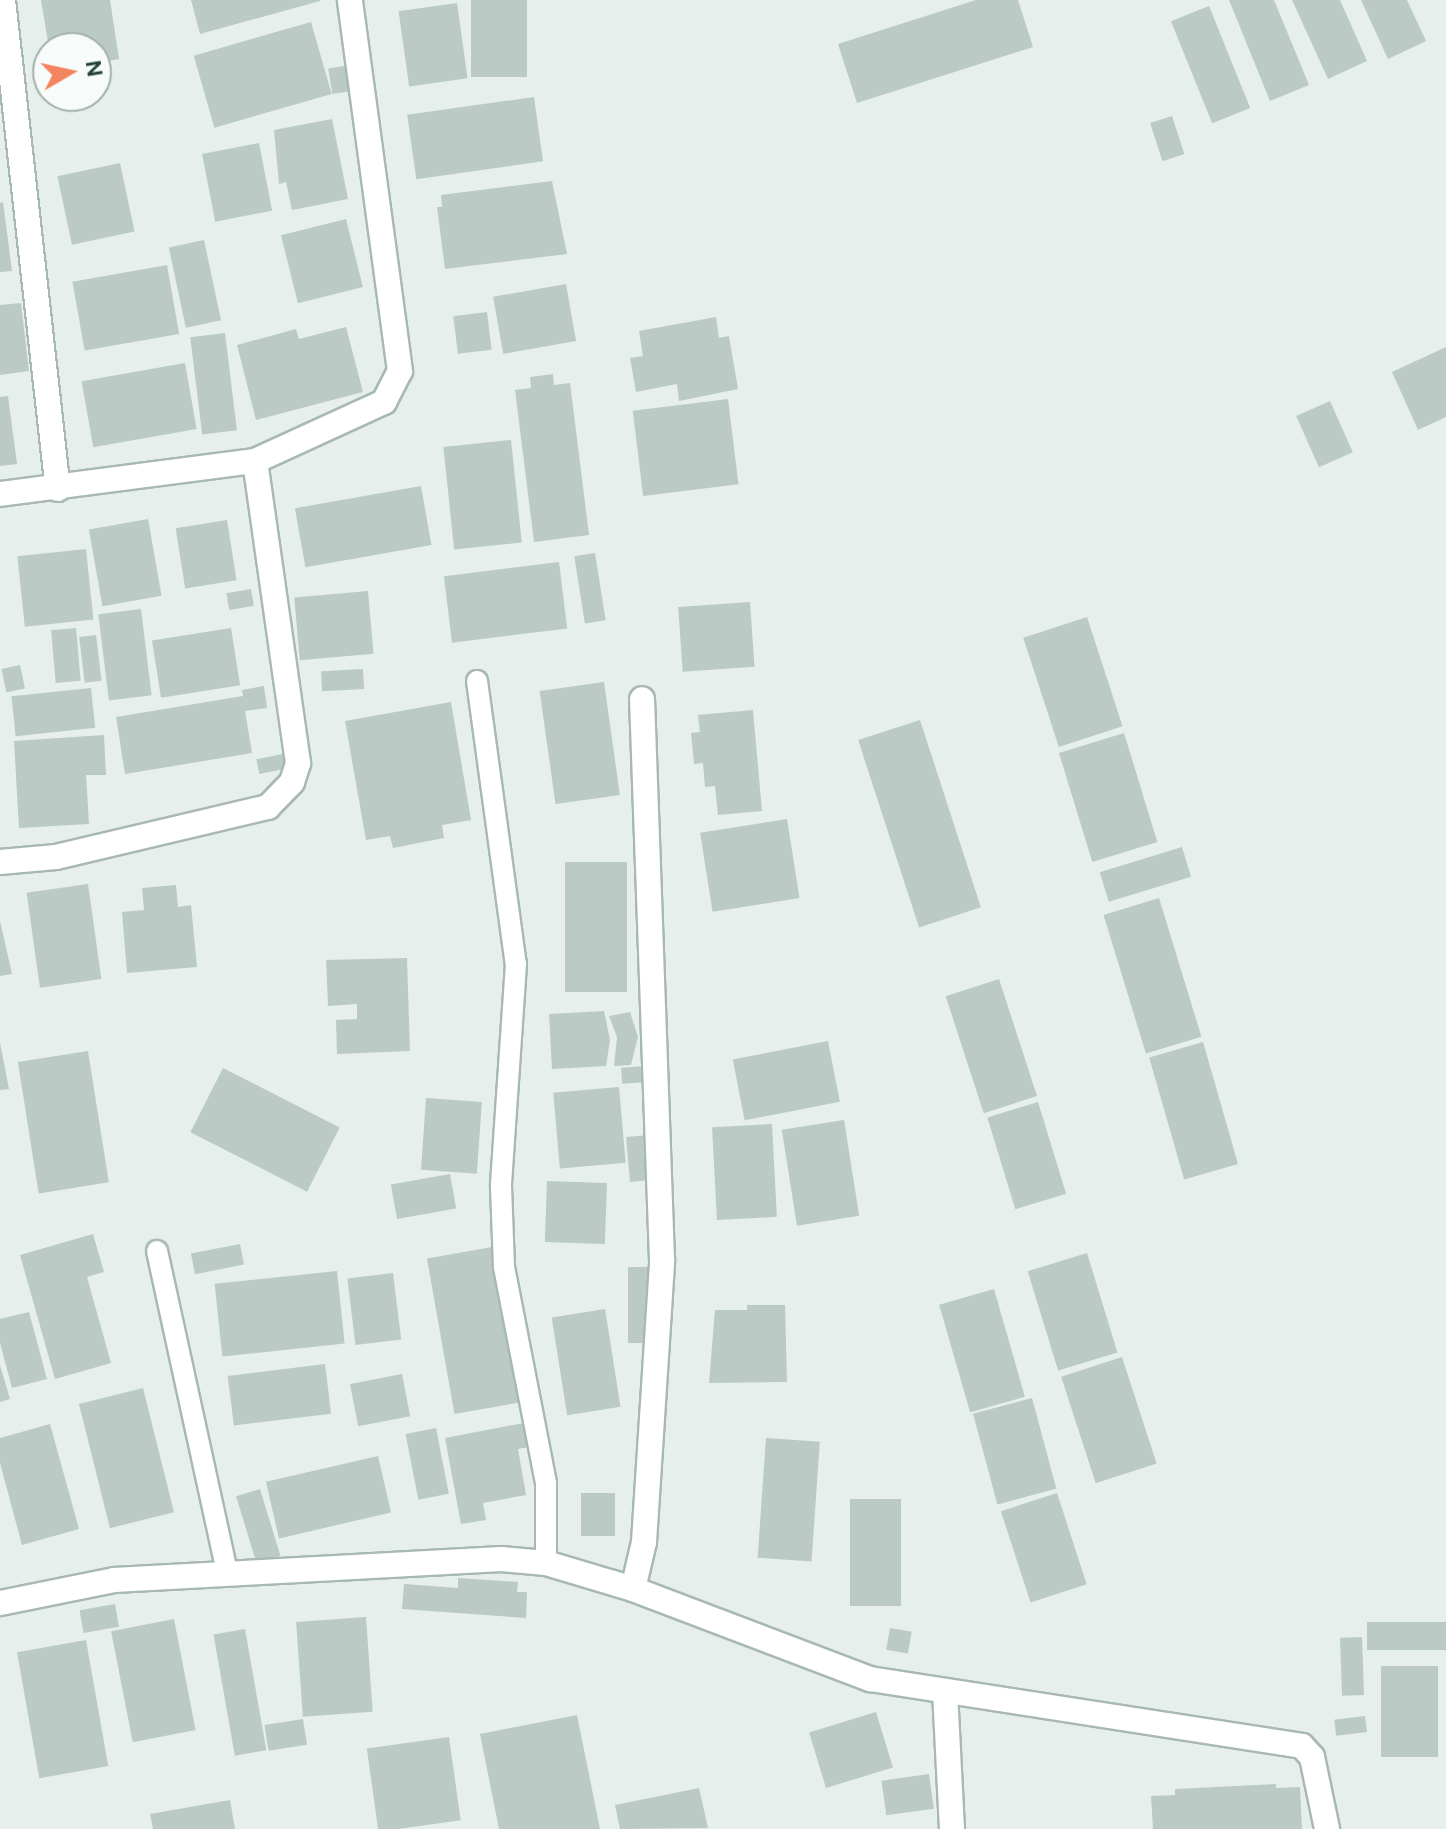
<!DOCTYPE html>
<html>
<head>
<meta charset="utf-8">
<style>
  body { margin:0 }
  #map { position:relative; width:1446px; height:1829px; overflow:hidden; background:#e6efeb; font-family:"DM Sans",sans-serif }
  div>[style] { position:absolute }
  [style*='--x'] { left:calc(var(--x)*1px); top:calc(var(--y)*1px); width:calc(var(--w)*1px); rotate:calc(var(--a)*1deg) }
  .building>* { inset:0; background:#bbcac4; transform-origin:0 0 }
  .roads { filter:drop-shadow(2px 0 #a8b8b2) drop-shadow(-2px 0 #a8b8b2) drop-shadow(0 2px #a8b8b2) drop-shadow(0 -2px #a8b8b2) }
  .lane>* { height:20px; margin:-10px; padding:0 10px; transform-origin:10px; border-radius:10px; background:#fff }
  .street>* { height:24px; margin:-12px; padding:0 12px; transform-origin:12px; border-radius:12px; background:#fff }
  span { translate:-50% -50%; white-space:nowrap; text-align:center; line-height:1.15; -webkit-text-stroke:7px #f7fbf9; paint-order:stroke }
  .north { position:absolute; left:32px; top:32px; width:80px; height:80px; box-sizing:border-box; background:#f7fbf9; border:2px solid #a3b1ad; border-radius:50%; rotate:81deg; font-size:22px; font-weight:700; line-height:32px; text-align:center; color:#24423a }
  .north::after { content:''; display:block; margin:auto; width:28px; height:36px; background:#f4845f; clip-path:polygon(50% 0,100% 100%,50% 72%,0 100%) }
</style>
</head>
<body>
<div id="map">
  <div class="building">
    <i style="clip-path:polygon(41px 0,110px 0,119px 59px,96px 63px,96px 48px,49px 48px)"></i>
    <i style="clip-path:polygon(191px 0,320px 0,320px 1px,200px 34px)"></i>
    <i style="left:471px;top:0;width:56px;height:77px"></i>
    <i style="clip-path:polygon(976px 0,1018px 0,1033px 47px,857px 103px,838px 44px)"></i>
    <i style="clip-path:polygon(1229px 0,1274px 0,1309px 85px,1270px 101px)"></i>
    <i style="clip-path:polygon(1292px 0,1340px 0,1367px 61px,1328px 79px)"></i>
    <i style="clip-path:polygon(1361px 0,1407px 0,1426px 41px,1388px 59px)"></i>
    <i style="left:457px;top:3px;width:76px;height:59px;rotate:82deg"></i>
    <i style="left:1209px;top:6px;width:110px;height:41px;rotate:68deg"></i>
    <i style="left:311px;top:22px;width:75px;height:122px;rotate:74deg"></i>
    <i style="left:350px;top:65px;width:26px;height:22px;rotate:81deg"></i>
    <i style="left:534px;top:97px;width:65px;height:128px;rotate:82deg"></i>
    <i style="left:1172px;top:116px;width:40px;height:23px;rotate:72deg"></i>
    <i style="clip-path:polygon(332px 119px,348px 199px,292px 210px,286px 182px,279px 184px,274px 130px)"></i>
    <i style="left:259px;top:143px;width:69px;height:58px;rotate:79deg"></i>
    <i style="left:120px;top:163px;width:70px;height:64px;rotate:78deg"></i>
    <i style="clip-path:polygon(552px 181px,567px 254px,445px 269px,437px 207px,442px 207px,441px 195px)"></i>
    <i style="clip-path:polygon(3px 202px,12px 271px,0 272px,0 203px)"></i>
    <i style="left:346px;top:219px;width:70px;height:67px;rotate:76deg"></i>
    <i style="left:204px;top:240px;width:82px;height:36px;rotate:78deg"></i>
    <i style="left:167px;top:265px;width:70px;height:96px;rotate:80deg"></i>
    <i style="left:566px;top:284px;width:58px;height:74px;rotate:80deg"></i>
    <i style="clip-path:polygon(21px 303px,29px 371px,0 375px,0 305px)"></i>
    <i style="left:487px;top:312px;width:38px;height:34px;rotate:83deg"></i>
    <i style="clip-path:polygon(716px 317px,719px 338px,729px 336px,738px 389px,679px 401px,677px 384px,636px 392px,630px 358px,643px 356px,639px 331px)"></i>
    <i style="clip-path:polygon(346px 327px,363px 392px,256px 420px,237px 345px,296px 329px,299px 339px)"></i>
    <i style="left:225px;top:333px;width:98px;height:35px;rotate:83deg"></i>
    <i style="clip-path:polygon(1446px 347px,1446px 417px,1418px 430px,1392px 372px)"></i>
    <i style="left:185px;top:363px;width:67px;height:105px;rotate:80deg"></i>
    <i style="clip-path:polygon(553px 374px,554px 385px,570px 383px,589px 535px,534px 542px,515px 390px,531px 388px,530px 377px)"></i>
    <i style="clip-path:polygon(8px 396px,17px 464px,0 466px,0 397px)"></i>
    <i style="left:728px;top:399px;width:86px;height:96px;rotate:83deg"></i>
    <i style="left:1330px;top:401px;width:56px;height:37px;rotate:66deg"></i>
    <i style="left:511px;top:440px;width:103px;height:68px;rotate:84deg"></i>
    <i style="left:421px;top:486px;width:60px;height:128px;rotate:80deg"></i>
    <i style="left:148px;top:519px;width:78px;height:60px;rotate:80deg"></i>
    <i style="left:227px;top:520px;width:61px;height:52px;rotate:81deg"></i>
    <i style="left:86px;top:549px;width:71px;height:69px;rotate:84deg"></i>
    <i style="left:595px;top:553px;width:68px;height:21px;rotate:81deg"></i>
    <i style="left:559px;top:562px;width:67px;height:116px;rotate:83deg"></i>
    <i style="left:251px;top:589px;width:17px;height:25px;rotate:80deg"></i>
    <i style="left:368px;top:591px;width:63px;height:74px;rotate:85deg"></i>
    <i style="left:750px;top:602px;width:65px;height:72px;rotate:86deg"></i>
    <i style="left:141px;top:609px;width:87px;height:43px;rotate:83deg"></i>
    <i style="left:1087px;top:617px;width:115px;height:67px;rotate:72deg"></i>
    <i style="left:76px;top:628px;width:53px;height:25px;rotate:85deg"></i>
    <i style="left:231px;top:628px;width:58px;height:80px;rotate:81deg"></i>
    <i style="left:96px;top:635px;width:46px;height:17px;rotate:83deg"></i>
    <i style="left:20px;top:665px;width:24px;height:19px;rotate:78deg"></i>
    <i style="left:363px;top:669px;width:20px;height:42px;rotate:87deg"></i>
    <i style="left:604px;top:682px;width:114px;height:65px;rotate:82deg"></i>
    <i style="clip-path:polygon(264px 686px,267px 708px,245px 711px,252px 753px,125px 774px,116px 717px,243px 696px,242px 690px)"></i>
    <i style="left:91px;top:688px;width:40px;height:80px;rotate:84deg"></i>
    <i style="clip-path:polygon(451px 702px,471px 820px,442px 825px,444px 838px,393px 848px,390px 836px,366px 840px,345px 721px)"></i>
    <i style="clip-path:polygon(753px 710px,762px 811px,718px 815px,715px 786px,705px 787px,703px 763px,694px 764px,691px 733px,700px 732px,698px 715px)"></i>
    <i style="left:920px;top:720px;width:197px;height:65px;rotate:72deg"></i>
    <i style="left:1124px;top:733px;width:114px;height:68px;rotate:73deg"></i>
    <i style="clip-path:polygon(104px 735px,106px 775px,86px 775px,89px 824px,19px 828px,14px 741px)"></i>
    <i style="left:283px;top:754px;width:15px;height:27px;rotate:79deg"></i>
    <i style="left:787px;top:819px;width:80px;height:88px;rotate:81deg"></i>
    <i style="left:1182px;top:847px;width:31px;height:86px;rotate:73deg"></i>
    <i style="left:565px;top:862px;width:62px;height:130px"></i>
    <i style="left:88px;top:884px;width:96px;height:62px;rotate:82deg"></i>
    <i style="clip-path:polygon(176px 885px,178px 907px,191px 905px,197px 967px,127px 973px,122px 912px,144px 910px,142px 888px)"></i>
    <i style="left:1159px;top:898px;width:145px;height:58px;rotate:73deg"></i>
    <i style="clip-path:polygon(0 921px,12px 974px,0 976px)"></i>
    <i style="clip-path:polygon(407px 958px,410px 1051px,337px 1054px,336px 1020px,357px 1019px,357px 1004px,328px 1006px,326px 960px)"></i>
    <i style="left:999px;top:979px;width:123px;height:56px;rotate:72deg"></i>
    <i style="clip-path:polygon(604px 1011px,610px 1040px,606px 1066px,552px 1069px,549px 1014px)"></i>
    <i style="clip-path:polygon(630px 1012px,638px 1037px,631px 1065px,614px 1066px,617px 1037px,609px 1016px)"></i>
    <i style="left:828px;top:1041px;width:62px;height:97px;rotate:79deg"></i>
    <i style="left:1203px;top:1042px;width:127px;height:56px;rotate:74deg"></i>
    <i style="clip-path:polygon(0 1043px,9px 1089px,0 1090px)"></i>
    <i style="left:88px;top:1051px;width:133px;height:71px;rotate:81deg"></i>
    <i style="left:647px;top:1066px;width:16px;height:26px;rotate:86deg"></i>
    <i style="left:223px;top:1068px;width:131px;height:72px;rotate:27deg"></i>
    <i style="left:619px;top:1087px;width:76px;height:66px;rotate:85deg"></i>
    <i style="left:426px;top:1098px;width:56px;height:72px;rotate:4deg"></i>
    <i style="left:1038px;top:1102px;width:96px;height:53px;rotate:73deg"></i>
    <i style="left:844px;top:1120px;width:97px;height:63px;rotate:81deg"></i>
    <i style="left:772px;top:1124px;width:93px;height:60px;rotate:87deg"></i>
    <i style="left:650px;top:1135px;width:45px;height:24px;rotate:85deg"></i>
    <i style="left:450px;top:1174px;width:35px;height:60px;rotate:80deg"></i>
    <i style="left:547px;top:1181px;width:60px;height:61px;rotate:2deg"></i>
    <i style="clip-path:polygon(93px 1234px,104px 1272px,87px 1277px,111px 1363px,55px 1379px,20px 1255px)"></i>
    <i style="left:240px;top:1244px;width:21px;height:50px;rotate:79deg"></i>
    <i style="left:492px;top:1247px;width:158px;height:66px;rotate:80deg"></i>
    <i style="left:1087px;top:1253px;width:104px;height:62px;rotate:73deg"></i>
    <i style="left:628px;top:1267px;width:23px;height:76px"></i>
    <i style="left:337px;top:1271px;width:73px;height:123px;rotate:84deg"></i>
    <i style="left:393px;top:1273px;width:67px;height:46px;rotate:83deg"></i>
    <i style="left:994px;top:1289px;width:112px;height:57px;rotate:74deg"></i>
    <i style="clip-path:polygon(747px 1305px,785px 1305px,787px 1382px,709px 1383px,715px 1310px,747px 1310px)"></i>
    <i style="left:605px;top:1309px;width:99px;height:54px;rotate:81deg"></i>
    <i style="clip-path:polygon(29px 1312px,47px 1379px,12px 1388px,0 1343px,0 1319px)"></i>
    <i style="left:1122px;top:1357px;width:112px;height:64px;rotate:72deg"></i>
    <i style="left:325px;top:1364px;width:50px;height:98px;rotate:83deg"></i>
    <i style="clip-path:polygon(0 1365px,10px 1399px,0 1402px)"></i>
    <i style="left:402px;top:1374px;width:43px;height:53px;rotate:79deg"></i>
    <i style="left:143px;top:1388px;width:128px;height:66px;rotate:76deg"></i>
    <i style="left:1032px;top:1398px;width:94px;height:61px;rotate:75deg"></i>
    <i style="clip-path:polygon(529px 1422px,534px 1446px,518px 1449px,526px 1495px,483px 1503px,486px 1520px,461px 1524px,445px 1438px)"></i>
    <i style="clip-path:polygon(50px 1424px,79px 1529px,22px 1545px,0 1463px,0 1438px)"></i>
    <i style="left:436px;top:1428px;width:67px;height:31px;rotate:79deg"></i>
    <i style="left:766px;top:1438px;width:54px;height:120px;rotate:4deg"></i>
    <i style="left:378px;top:1456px;width:58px;height:115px;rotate:77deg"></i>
    <i style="left:260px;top:1489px;width:70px;height:25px;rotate:73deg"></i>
    <i style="left:581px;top:1493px;width:34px;height:43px"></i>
    <i style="left:1057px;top:1493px;width:96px;height:59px;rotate:72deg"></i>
    <i style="left:850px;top:1499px;width:51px;height:107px"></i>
    <i style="clip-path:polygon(458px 1578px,518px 1582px,517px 1592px,527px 1592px,526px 1618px,402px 1609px,404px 1584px,458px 1588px)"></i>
    <i style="left:115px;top:1604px;width:23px;height:36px;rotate:80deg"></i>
    <i style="left:366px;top:1617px;width:95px;height:70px;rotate:86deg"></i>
    <i style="left:174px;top:1619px;width:113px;height:64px;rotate:79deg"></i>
    <i style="left:1446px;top:1622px;width:28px;height:79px;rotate:90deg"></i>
    <i style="left:890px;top:1628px;width:22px;height:22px;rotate:10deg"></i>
    <i style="left:245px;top:1629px;width:123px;height:32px;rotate:80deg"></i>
    <i style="left:1362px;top:1637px;width:58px;height:22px;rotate:88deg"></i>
    <i style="left:86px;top:1640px;width:128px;height:70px;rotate:80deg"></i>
    <i style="left:1381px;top:1666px;width:57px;height:91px"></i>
    <i style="left:876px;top:1712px;width:58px;height:70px;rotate:73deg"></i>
    <i style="clip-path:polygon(577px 1715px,600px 1829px,499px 1829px,480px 1734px)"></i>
    <i style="left:1365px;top:1716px;width:16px;height:31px;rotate:83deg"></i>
    <i style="left:303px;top:1719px;width:26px;height:39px;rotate:81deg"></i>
    <i style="left:449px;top:1737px;width:84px;height:83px;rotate:82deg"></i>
    <i style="left:929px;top:1774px;width:35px;height:48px;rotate:82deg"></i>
    <i style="clip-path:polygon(1276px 1784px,1276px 1788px,1300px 1787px,1302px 1829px,1153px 1829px,1151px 1796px,1175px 1795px,1175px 1789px)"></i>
    <i style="clip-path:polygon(699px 1788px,708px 1828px,620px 1829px,615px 1805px)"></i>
    <i style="clip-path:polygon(230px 1800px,235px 1829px,153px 1829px,150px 1814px)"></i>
  </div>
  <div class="roads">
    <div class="lane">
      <i style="--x:477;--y:681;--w:286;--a:82.2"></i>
      <i style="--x:516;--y:964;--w:223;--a:93.9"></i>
      <i style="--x:501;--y:1186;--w:81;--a:87.9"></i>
      <i style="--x:504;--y:1267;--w:221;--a:79"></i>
      <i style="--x:546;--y:1484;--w:79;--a:90"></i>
      <i style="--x:157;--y:1251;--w:330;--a:77.7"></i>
    </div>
    <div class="street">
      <i style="--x:3;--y:0;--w:492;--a:83.6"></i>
      <i style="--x:0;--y:494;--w:257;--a:-7.4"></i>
      <i style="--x:255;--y:461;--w:142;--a:-24.6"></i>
      <i style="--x:384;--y:402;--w:35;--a:-63"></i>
      <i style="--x:400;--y:371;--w:374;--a:-97.7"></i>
      <i style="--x:0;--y:862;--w:56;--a:-5.1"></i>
      <i style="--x:56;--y:857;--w:218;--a:-13.3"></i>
      <i style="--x:268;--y:807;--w:35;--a:-46"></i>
      <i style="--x:292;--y:782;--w:20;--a:-72"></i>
      <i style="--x:298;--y:763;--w:305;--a:-98.1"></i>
      <i style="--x:633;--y:1589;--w:48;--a:-76.8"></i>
      <i style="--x:644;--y:1542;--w:283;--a:-86.3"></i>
      <i style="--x:662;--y:1260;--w:561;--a:-92.04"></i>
      <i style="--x:0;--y:1603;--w:116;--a:-11.4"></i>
      <i style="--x:114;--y:1580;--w:388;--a:-3.1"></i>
      <i style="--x:501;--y:1559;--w:45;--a:5.1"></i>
      <i style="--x:546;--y:1563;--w:91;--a:16.6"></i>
      <i style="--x:633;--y:1589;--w:254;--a:20.8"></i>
      <i style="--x:870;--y:1679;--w:437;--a:8.8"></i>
      <i style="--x:1302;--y:1746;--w:15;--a:48"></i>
      <i style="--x:1312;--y:1757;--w:74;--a:78.2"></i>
      <i style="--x:945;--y:1691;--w:138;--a:87.1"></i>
    </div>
  </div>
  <div class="north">N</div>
</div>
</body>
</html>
